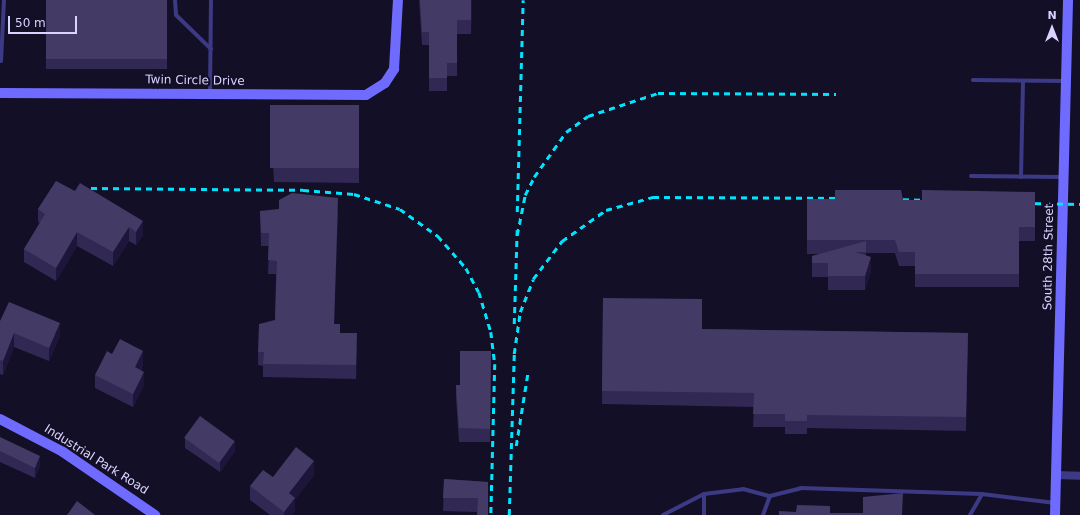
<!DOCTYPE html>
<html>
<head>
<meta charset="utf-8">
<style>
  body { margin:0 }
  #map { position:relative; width:1080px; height:515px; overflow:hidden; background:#130f26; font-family:"DejaVu Sans",sans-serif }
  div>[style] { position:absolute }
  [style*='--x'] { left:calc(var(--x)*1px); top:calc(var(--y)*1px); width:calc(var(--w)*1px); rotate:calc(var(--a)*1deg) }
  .lane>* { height:4px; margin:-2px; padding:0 2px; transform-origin:2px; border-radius:2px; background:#3d3a85 }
  .street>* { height:8px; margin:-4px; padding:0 4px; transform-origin:4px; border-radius:4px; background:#3d3a85 }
  .secondary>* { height:10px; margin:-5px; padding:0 5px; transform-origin:5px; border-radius:5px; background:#6f6bff }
  .rail>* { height:2.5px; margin-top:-1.25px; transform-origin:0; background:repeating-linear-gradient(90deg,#00e5ff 0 6px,transparent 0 11px) }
  .wall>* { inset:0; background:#312854; transform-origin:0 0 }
  .shaded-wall>* { inset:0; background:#1d163a }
  .building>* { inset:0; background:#433a66; transform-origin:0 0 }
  span { translate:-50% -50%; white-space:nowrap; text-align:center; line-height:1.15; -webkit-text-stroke:4px #130f26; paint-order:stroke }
  .street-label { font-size:12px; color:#d9d4ff }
  .north { position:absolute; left:1032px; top:8px; width:40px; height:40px; -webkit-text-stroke:3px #130f26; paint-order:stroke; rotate:0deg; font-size:11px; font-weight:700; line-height:16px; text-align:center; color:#d9d4ff }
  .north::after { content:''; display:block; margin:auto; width:14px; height:18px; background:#d9d4ff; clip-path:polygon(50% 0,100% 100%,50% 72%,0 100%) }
  .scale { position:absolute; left:8px; top:16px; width:69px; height:18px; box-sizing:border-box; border:2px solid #d9d4ff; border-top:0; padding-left:5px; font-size:12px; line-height:14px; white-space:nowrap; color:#d9d4ff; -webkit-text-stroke:3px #130f26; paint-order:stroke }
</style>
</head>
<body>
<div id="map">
  <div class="lane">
    <i style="--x:175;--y:0;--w:15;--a:86"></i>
    <i style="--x:176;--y:15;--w:49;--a:44.2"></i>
    <i style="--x:1;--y:61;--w:61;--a:-87.2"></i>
    <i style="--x:973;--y:80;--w:92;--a:0.6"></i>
    <i style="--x:210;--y:94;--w:94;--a:-89.4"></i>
    <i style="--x:971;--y:176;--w:92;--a:0.6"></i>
    <i style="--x:1021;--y:177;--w:96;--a:-88.8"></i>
    <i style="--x:704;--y:494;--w:21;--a:90"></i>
    <i style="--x:663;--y:515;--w:46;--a:-27.1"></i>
    <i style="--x:704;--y:494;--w:39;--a:-7"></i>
    <i style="--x:743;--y:489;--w:28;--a:15"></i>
    <i style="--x:763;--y:515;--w:20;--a:-70"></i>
    <i style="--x:770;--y:496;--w:32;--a:-14"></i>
    <i style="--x:801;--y:488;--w:181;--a:1.9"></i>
    <i style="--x:982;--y:494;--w:74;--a:7"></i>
    <i style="--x:970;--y:515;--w:24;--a:-60"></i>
  </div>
  <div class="street">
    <i style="--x:1056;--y:475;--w:24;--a:2"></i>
  </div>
  <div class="secondary">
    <i style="--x:0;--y:93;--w:366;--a:0.3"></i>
    <i style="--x:366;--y:95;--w:22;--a:-32"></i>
    <i style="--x:385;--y:83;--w:17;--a:-57"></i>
    <i style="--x:394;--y:69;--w:69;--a:-86.7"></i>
    <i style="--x:0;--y:419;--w:71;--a:27.6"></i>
    <i style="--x:63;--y:452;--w:112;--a:34.4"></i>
    <i style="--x:1055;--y:515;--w:515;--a:-88.55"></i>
  </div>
  <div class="rail">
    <i style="--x:91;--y:188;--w:212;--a:0.5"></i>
    <i style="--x:303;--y:190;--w:51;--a:4.5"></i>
    <i style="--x:354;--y:194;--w:48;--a:18.1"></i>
    <i style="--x:400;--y:209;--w:47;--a:35.4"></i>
    <i style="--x:438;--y:236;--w:43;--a:48.8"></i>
    <i style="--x:466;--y:268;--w:27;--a:62"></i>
    <i style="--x:479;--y:292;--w:42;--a:73.3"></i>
    <i style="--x:491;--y:332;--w:32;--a:83"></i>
    <i style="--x:495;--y:364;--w:151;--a:91.5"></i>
    <i style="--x:892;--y:199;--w:40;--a:1.4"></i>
    <i style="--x:1024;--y:203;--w:56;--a:1"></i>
    <i style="--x:517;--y:212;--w:212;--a:-88.4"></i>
    <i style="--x:517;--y:235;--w:41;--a:-78.7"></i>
    <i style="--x:525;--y:195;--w:20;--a:-63"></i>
    <i style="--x:534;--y:177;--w:55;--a:-54.6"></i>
    <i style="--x:566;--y:132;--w:27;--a:-36"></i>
    <i style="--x:588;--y:116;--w:74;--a:-18.2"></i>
    <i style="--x:658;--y:93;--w:178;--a:0.3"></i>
    <i style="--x:514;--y:324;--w:94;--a:-88.2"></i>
    <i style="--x:516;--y:446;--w:76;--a:-80.9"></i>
    <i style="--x:509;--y:515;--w:161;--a:-88.2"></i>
    <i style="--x:514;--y:354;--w:42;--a:-81.9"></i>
    <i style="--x:520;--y:312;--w:35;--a:-68"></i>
    <i style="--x:533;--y:279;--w:48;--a:-52.7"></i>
    <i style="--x:562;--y:241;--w:54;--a:-35.2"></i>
    <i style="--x:606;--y:210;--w:49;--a:-15.5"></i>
    <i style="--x:653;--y:197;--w:193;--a:0.3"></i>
  </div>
  <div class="wall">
    <i style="left:46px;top:0;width:121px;height:69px"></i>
    <i style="clip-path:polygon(419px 0,472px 0,471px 34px,457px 34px,457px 76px,447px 76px,447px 91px,429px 91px,429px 45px,422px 45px)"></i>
    <i style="clip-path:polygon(270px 105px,359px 105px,359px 183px,274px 182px,270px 118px)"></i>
    <i style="clip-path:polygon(56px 181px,143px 235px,136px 245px,129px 241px,113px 266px,77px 246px,56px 281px,24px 262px,24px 249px,40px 223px,38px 222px,38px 209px)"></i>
    <i style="clip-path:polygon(1035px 192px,1035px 241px,1019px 241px,1019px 287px,915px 287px,915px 266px,899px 266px,895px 253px,866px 253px,866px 256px,871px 271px,865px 290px,828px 290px,828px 277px,812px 277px,812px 256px,822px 254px,807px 254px,807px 199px,922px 200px)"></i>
    <i style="clip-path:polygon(260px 211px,338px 211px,334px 324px,340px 333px,357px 347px,356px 379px,263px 377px,263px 366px,258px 365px,258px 352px,275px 320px,276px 274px,268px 274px,269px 246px,261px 246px)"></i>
    <i style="clip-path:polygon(603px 298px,702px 329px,968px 333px,966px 431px,807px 428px,807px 434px,785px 434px,785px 427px,753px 427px,754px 407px,602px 404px)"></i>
    <i style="clip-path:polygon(0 321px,60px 336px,49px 361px,14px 347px,3px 375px,0 374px)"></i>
    <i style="clip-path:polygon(491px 351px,490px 442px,459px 442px,456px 398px,456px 385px,460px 385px)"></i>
    <i style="clip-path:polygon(112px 354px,143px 364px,141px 370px,144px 385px,133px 407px,95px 388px,95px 375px)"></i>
    <i style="clip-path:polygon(0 437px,40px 466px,35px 478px,0 462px)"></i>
    <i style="clip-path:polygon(185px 438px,235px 451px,220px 472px,185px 448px)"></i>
    <i style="clip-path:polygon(314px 475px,295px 499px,295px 511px,292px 515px,270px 515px,250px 500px,250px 486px,273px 477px)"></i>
    <i style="clip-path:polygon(444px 479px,488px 482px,477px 512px,443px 511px)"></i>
  </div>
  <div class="shaded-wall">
    <i style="clip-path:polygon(471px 0,472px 1px,471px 34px)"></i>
    <i style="clip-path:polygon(338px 198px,338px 211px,334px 338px,334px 324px)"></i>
    <i style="clip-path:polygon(143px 221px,143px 235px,136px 245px,136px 232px)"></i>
    <i style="clip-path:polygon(129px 227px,129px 241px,113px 266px,113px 252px)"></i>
    <i style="clip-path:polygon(77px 232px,77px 246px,56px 281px,56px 268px)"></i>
    <i style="clip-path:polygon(871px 257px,871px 271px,865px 290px,865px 276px)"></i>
    <i style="clip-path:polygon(60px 323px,60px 336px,49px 361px,49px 348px)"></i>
    <i style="clip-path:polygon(14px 333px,14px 347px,3px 375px,3px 361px)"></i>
    <i style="clip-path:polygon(357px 333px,357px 347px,356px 379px,356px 365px)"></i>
    <i style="clip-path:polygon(143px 351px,143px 364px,135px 380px,135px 367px)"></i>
    <i style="clip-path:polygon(144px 372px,144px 385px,133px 407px,133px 394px)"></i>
    <i style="clip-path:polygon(235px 441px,235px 451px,220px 472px,220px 462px)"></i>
    <i style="clip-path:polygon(40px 456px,40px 466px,35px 478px,35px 468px)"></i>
    <i style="clip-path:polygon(314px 461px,314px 475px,295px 499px,295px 511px,292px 515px,284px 515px,284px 512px,289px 493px)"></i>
  </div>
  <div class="building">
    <i style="left:46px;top:0;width:121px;height:59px"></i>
    <i style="clip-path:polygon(420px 0,471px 0,471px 20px,457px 20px,457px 63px,447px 63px,447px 78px,429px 78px,429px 32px,422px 32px)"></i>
    <i style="left:270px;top:105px;width:89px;height:63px"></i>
    <i style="clip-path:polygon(56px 181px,75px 191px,80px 183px,143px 221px,136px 232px,129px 227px,113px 252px,77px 232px,56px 268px,24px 249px,45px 214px,38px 209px)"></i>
    <i style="clip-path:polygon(835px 190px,901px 190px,903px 200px,922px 200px,922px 190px,1035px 192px,1035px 227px,1019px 227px,1019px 274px,915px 274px,915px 252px,899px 252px,895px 240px,807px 240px,807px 199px,835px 199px)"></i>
    <i style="clip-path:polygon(292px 193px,338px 198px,334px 324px,340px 324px,340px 333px,357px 333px,356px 365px,263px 364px,264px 352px,258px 352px,259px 324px,275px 320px,277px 261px,268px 260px,269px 233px,261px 233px,260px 211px,279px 209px,279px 200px)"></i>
    <i style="clip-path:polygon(866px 241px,866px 252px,855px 252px,871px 257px,865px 276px,828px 276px,828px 263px,812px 263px,812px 256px)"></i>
    <i style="clip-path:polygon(603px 298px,702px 299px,702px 329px,968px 333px,966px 417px,807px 415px,807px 421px,785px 421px,785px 414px,753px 414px,754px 393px,602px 391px)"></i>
    <i style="clip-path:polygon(9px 302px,60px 323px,49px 348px,14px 333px,3px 361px,0 360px,0 321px)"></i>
    <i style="clip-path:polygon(120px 339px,143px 351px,135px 367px,144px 372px,133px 394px,95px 375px,107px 351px,112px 354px)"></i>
    <i style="clip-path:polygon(460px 351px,491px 351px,490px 429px,459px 428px,456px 385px,460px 385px)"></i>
    <i style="left:200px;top:416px;width:43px;height:27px;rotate:36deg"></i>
    <i style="clip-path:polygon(0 437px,40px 456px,35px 468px,0 451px)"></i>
    <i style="clip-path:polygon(296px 447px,314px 461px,289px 493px,295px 498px,284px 512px,250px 486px,263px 470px,273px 477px)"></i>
    <i style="clip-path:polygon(444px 479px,488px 482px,488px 515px,477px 515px,478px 498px,443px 498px)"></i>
    <i style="clip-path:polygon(903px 493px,902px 515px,779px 515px,779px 511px,796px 512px,797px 505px,830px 506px,830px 513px,863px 513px,863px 497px)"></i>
    <i style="clip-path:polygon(77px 501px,95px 515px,67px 515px)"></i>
  </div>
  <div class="street-label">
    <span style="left:195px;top:81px;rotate:1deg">Twin Circle Drive</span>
    <span style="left:1049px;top:257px;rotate:-89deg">South 28th Street</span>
    <span style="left:96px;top:460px;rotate:32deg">Industrial Park Road</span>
  </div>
  <div class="north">N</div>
  <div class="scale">50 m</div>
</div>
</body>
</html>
